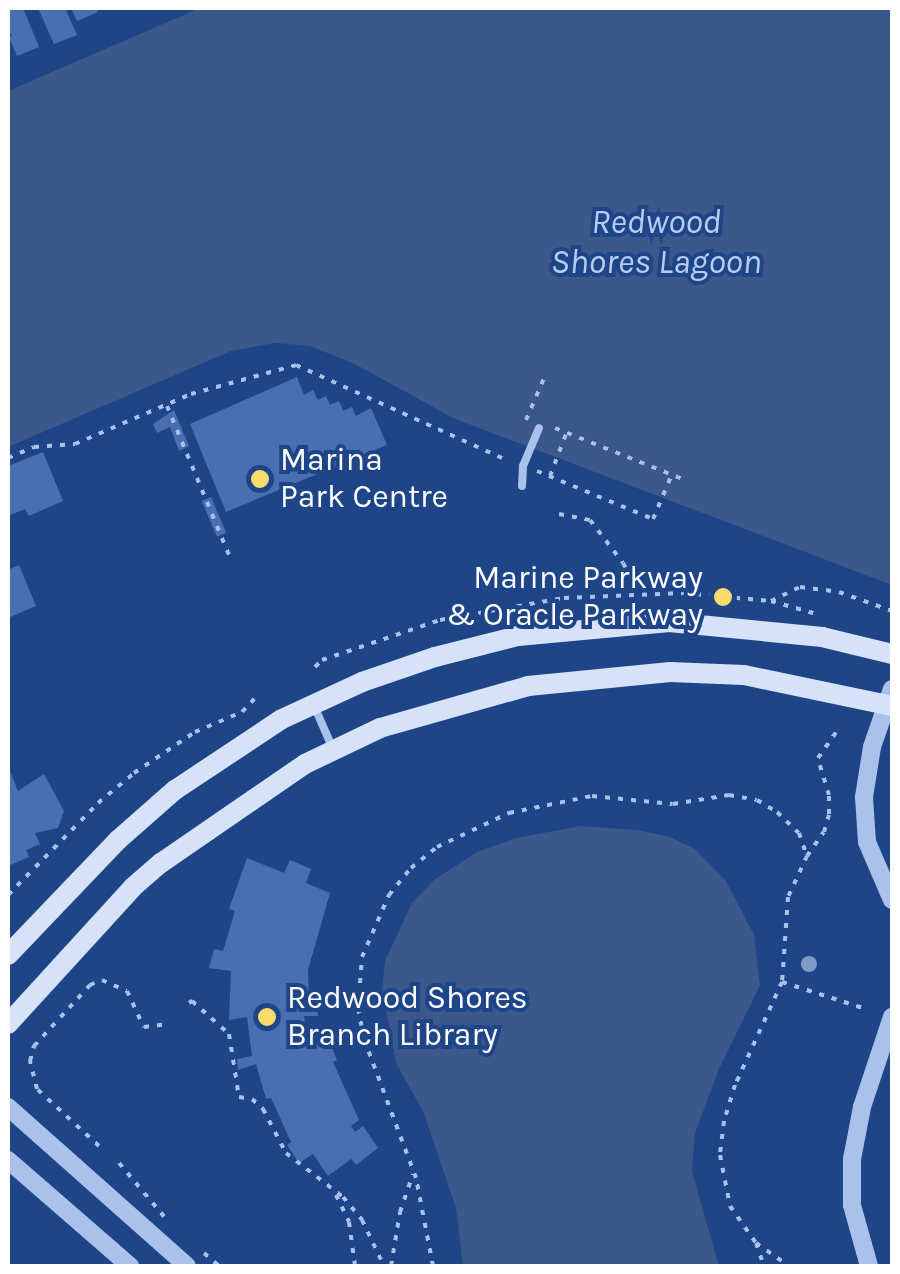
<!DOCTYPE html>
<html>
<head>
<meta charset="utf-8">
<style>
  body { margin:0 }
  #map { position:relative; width:900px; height:1274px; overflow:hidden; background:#1f4589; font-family:Karla,sans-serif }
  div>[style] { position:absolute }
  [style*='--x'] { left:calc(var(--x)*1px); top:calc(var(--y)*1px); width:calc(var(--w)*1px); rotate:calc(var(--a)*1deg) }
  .water>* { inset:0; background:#3c5789 }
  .building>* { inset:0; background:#486fb2; transform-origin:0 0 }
  .path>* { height:4px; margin-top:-2px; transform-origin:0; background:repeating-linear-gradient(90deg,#aac2eb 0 5px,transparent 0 13px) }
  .service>* { height:8px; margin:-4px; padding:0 4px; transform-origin:4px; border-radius:4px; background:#aac2eb }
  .tertiary>* { height:18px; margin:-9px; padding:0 9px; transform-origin:9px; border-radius:9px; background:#aac2eb }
  .secondary>* { height:20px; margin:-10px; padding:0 10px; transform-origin:10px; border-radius:10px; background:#d6e2f8 }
  .trees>* { width:16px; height:16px; margin:-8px; border-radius:50%; background:#809ac6 }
  .dots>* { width:28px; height:28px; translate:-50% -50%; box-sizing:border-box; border:5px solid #1f4589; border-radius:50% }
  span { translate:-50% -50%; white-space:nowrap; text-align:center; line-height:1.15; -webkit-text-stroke:8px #1f4589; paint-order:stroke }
  .poi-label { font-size:32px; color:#fff }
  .left { translate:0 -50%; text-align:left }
  .right { translate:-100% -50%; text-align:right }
  .water-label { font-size:35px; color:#b6cdf2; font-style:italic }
  .frame { position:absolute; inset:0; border:10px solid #fff; pointer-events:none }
</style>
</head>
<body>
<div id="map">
  <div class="water">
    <i style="clip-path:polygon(200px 8px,892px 8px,892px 585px,453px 418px,355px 364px,310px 346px,275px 343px,231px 351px,8px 447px,8px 91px)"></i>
    <i style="clip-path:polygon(581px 826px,637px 830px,670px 837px,695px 849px,726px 881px,754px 935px,760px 985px,719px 1069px,695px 1133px,692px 1172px,719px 1266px,463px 1266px,456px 1208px,423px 1111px,396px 1063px,382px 989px,385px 961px,412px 903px,434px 880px,477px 852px,516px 838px)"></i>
  </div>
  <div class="building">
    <i style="clip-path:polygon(8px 8px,23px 8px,39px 47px,17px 56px,9px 37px,12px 36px,8px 30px)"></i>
    <i style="clip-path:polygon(38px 8px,65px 8px,77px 35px,54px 44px)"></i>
    <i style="clip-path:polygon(71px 8px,96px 8px,98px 12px,77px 21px)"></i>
    <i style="clip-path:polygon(297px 377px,304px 395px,313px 390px,318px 400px,326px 396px,330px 405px,339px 401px,343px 411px,352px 407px,356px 416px,371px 408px,387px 445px,226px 512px,190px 424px)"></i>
    <i style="clip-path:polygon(174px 410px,189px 446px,179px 451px,170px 427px,157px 433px,153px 424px)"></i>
    <i style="clip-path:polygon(43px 452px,63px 501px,29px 516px,25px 509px,8px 516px,8px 466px)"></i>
    <i style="left:211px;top:497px;width:39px;height:10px;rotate:67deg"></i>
    <i style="clip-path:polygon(19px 565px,36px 606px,8px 618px,8px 570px)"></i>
    <i style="clip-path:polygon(8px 766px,18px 791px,44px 774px,64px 811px,58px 828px,35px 833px,40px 844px,26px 850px,29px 857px,8px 866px)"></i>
    <i style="clip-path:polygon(247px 858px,284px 873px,290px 860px,311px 869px,306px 883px,330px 893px,308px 970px,309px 1008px,317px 1007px,318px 1016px,304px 1016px,308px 1045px,329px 1041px,337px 1060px,333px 1062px,359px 1120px,351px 1126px,355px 1132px,363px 1126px,378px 1148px,356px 1165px,351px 1159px,328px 1176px,313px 1154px,299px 1163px,287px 1145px,291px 1142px,271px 1098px,266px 1099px,256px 1064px,238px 1070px,237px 1059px,252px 1056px,247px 1017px,229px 1020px,231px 971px,209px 968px,214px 949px,223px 951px,235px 911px,229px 909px)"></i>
  </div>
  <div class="path">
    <i style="--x:167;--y:406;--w:164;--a:67.4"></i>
    <i style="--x:526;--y:420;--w:46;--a:-66.8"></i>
    <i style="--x:555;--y:428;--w:140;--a:21.8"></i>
    <i style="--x:8;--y:458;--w:28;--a:-23"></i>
    <i style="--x:34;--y:447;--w:41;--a:-4.2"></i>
    <i style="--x:75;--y:444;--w:126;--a:-23.3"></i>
    <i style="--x:191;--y:394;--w:109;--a:-15.4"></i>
    <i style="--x:296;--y:365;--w:234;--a:24.3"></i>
    <i style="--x:537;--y:471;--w:126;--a:22.5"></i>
    <i style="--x:653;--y:519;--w:49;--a:-67.1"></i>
    <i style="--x:550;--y:476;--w:45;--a:-69.1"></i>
    <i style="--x:559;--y:514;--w:32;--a:11"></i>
    <i style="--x:590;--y:520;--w:54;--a:52.5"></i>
    <i style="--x:623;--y:563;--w:35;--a:61"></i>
    <i style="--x:771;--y:601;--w:32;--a:-26"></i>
    <i style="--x:800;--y:587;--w:39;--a:7"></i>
    <i style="--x:839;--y:592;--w:56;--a:19.7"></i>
    <i style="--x:315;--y:667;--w:10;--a:-45"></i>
    <i style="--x:322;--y:660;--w:125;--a:-18.7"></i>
    <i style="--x:440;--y:620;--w:126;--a:-10.1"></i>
    <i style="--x:564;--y:598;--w:119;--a:-2.4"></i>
    <i style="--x:683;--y:593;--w:88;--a:5.2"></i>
    <i style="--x:771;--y:601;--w:51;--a:15.9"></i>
    <i style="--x:807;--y:856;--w:29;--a:-55"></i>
    <i style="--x:824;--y:832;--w:19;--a:-74"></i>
    <i style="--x:829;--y:814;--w:19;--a:-90"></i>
    <i style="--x:829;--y:795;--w:39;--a:-107"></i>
    <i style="--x:818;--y:758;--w:39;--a:-55"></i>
    <i style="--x:8;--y:895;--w:129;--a:-45.6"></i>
    <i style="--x:98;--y:803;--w:47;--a:-39.8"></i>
    <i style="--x:134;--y:773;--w:73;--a:-33.9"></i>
    <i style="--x:195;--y:732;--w:51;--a:-23.1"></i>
    <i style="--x:242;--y:712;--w:19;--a:-47"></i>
    <i style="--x:782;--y:982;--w:85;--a:17.8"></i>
    <i style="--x:189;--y:1003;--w:4;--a:-34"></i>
    <i style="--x:192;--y:1001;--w:50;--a:41.7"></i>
    <i style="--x:229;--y:1034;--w:64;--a:81"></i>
    <i style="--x:239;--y:1097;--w:13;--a:9"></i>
    <i style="--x:252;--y:1099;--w:15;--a:42"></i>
    <i style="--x:263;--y:1109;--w:50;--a:62.4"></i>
    <i style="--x:286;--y:1153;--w:72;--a:37.7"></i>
    <i style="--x:343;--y:1197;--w:30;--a:50"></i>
    <i style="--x:362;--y:1220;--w:51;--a:64.4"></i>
    <i style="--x:99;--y:1146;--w:84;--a:-137.4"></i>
    <i style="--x:37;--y:1089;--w:29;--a:-104"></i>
    <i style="--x:30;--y:1061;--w:16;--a:-75"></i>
    <i style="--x:34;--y:1046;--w:83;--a:-47.4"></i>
    <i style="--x:90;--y:985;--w:13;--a:-23"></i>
    <i style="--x:102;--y:980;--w:27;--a:24"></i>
    <i style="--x:127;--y:991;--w:40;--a:65"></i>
    <i style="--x:144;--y:1027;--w:24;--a:-7"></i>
    <i style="--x:119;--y:1163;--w:75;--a:49.9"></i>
    <i style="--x:336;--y:1195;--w:30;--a:64"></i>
    <i style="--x:349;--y:1222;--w:44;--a:82.2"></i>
    <i style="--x:756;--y:1243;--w:40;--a:34.9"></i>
    <i style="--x:204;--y:1253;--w:20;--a:41"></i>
    <i style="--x:391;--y:1266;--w:55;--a:-80.5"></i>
    <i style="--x:400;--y:1212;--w:40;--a:-71.1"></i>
    <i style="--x:433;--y:1266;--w:90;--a:-100.9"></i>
    <i style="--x:416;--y:1178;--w:148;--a:-110.5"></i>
    <i style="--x:364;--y:1039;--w:31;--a:-101"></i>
    <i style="--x:358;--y:1009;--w:52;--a:-85.6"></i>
    <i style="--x:362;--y:957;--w:68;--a:-66.5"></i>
    <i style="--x:389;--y:895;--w:35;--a:-51"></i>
    <i style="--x:411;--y:868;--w:33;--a:-39"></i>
    <i style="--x:437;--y:847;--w:80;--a:-25.3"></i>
    <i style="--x:509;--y:813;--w:85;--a:-11.6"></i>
    <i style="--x:592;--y:796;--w:81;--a:5.6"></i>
    <i style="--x:673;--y:804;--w:57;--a:-9.1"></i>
    <i style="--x:729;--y:795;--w:28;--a:10"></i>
    <i style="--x:757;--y:800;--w:23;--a:31"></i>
    <i style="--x:777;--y:812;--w:30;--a:44"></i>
    <i style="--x:799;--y:833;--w:24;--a:71"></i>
    <i style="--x:807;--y:856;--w:45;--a:114.9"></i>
    <i style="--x:788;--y:897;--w:85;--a:94"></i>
    <i style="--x:782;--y:982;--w:113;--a:114.5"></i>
    <i style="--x:735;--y:1085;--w:38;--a:107"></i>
    <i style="--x:724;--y:1121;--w:34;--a:97"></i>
    <i style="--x:720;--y:1155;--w:52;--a:78.9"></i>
    <i style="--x:730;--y:1206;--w:45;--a:54.9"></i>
    <i style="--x:756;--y:1243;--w:24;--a:71"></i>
  </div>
  <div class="service">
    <i style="--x:522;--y:486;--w:20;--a:-87"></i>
    <i style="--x:523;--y:466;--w:41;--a:-67.2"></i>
    <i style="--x:315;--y:708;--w:45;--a:66.3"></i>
  </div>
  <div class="tertiary">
    <i style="--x:892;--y:689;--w:61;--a:109"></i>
    <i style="--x:872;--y:747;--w:51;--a:99.1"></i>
    <i style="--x:864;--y:797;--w:45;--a:86.2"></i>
    <i style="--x:867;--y:842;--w:63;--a:66.7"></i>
    <i style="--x:8;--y:1107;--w:239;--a:41.6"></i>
    <i style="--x:8;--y:1160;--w:162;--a:41"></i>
    <i style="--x:869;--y:1266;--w:63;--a:-105.6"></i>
    <i style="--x:852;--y:1205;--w:46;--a:-90"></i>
    <i style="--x:852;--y:1159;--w:53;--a:-79.1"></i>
    <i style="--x:862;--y:1107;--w:95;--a:-71.6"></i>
  </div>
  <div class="secondary">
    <i style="--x:8;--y:955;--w:159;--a:-46.3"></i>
    <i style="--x:118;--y:840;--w:76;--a:-41.3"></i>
    <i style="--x:175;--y:790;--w:128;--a:-33.6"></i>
    <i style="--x:282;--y:719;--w:88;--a:-24.8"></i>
    <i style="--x:362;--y:682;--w:77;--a:-18.9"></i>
    <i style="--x:435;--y:657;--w:86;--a:-14.2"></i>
    <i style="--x:518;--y:636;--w:152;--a:-5.3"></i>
    <i style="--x:669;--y:622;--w:154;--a:5.6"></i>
    <i style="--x:822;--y:637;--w:72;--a:13.7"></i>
    <i style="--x:8;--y:1024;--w:185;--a:-47.6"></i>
    <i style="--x:133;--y:887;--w:37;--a:-41"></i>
    <i style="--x:161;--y:863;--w:175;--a:-34.5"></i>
    <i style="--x:305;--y:764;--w:83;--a:-25.6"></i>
    <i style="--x:380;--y:728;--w:154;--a:-15.8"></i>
    <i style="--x:528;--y:686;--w:143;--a:-5.6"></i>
    <i style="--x:670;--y:672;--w:74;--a:2.3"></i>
    <i style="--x:744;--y:675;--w:151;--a:11.8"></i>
  </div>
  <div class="trees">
    <i style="left:809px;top:964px"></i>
  </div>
  <div class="dots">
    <i style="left:260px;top:479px;background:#f9dc6a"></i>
    <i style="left:723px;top:597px;background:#f9dc6a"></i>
    <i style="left:267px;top:1017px;background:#f9dc6a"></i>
  </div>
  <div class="poi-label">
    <span class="left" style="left:280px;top:479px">Marina<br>Park Centre</span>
    <span class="right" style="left:703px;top:597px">Marine Parkway<br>&amp; Oracle Parkway</span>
    <span class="left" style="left:287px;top:1017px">Redwood Shores<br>Branch Library</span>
  </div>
  <div class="water-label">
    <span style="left:656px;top:242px">Redwood<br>Shores Lagoon</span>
  </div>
  <div class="frame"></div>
</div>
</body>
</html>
